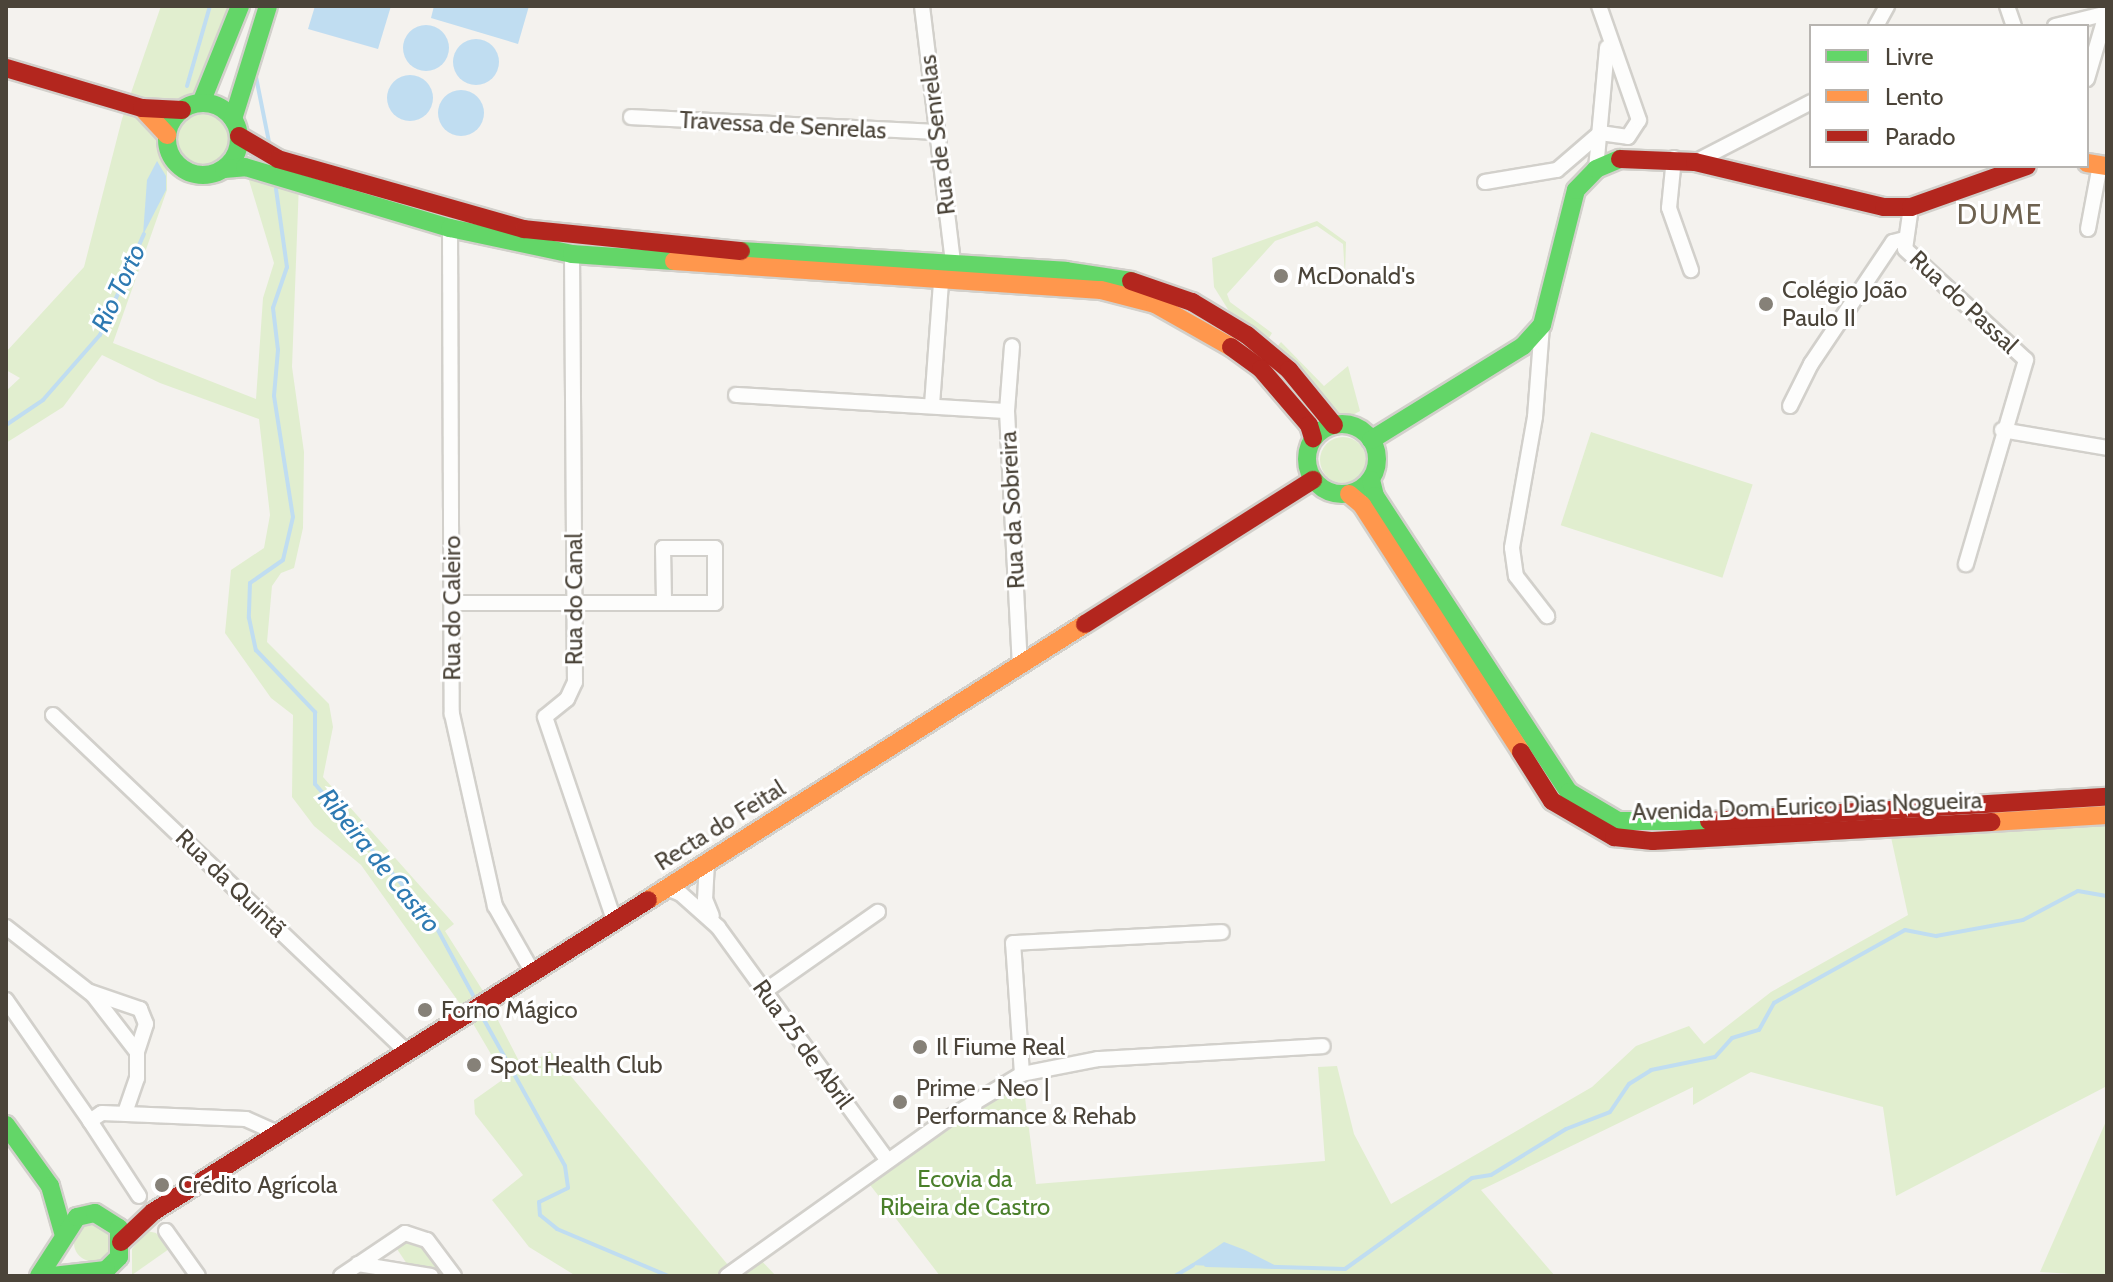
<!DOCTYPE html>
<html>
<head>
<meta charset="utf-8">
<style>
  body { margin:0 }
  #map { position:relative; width:2113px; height:1282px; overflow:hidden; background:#f4f2ee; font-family:Cabin,sans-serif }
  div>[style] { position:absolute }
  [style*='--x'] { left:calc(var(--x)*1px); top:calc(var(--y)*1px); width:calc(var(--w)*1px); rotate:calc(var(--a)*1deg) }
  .green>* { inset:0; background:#e1eecf; transform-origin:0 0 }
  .round { border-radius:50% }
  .water>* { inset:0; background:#c0ddf1 }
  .stream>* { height:4px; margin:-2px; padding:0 2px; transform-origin:2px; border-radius:2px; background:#c0ddf1 }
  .roads { filter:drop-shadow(2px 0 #d2d0cb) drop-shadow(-2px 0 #d2d0cb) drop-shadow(0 2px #d2d0cb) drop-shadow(0 -2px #d2d0cb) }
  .street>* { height:14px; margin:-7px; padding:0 7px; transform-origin:7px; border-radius:7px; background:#fdfdfc }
  .fast>* { height:18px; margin:-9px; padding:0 9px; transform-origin:9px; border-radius:9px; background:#63d668 }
  .fast>.ring { margin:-9px; padding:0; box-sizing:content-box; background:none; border:18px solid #63d668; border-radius:50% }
  .slow>* { height:18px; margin:-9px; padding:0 9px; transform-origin:9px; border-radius:9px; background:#ff974d }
  .jam>* { height:18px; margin:-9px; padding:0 9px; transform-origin:9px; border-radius:9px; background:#b3261e }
  .dots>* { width:22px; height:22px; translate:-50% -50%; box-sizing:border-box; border:4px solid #fff; border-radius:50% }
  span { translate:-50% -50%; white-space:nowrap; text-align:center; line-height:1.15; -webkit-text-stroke:6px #fff; paint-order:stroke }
  .street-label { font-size:24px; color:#4b4439 }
  .poi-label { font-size:24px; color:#4b4439 }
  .left { translate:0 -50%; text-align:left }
  .park-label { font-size:24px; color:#4a7f2a }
  .water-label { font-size:26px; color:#2e7ab2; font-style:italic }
  .quarter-label { font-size:28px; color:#6e6250; letter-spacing:2px }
  .frame { position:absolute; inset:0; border:8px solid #4b4439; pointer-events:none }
  .legend { position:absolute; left:1809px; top:24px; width:280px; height:144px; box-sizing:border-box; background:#fff; border:2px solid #b7b4b0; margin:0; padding:10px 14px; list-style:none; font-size:24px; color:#4b4439 }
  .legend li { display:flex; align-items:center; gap:16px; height:40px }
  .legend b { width:40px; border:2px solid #b7b4b0 }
</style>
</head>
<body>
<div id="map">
  <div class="green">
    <i style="clip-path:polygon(161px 6px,240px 6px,201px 103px,154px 110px,167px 135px,167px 190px,113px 343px,256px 399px,263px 298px,274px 263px,245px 167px,299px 183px,292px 367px,304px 452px,303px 528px,294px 568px,281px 573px,272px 586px,267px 642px,329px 704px,333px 727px,323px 777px,454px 924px,445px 931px,483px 991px,523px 1069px,550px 1051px,733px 1271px,756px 1255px,776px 1276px,576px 1276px,529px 1247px,492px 1200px,523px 1175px,475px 1114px,474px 1100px,505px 1078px,468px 1015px,361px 865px,314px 826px,292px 797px,293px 715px,271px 698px,225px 633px,231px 570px,264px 548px,270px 515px,259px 419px,160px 383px,102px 355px,63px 407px,6px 443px,6px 391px,20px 378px,6px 370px,6px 352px,84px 267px,122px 119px)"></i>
    <i class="round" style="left:178px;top:113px;width:52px;height:52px"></i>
    <i style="clip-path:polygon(1317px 221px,1346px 242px,1345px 276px,1343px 244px,1317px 226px,1275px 241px,1227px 294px,1230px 302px,1272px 333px,1269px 338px,1229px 311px,1214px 287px,1212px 258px)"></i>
    <i style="clip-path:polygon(1281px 342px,1324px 386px,1348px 366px,1360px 411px,1349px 417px,1337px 412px,1277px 347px)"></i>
    <i style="left:1591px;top:432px;width:170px;height:98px;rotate:18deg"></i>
    <i class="round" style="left:1320px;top:437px;width:46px;height:46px"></i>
    <i style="clip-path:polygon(2107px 815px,2107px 1086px,1896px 1196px,1883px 1107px,1751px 1072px,1693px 1105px,1693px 1087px,1481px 1190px,1555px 1276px,940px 1276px,864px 1177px,1022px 1074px,1036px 1184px,1325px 1161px,1318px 1067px,1337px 1066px,1354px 1134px,1391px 1204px,1592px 1087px,1636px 1046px,1689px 1026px,1704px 1044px,1771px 992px,1908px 915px,1889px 828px)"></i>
    <i style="clip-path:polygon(2107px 1119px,2107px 1276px,2040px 1272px)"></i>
    <i class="round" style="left:74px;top:1225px;width:36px;height:36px"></i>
    <i style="clip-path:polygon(147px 1231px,156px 1233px,169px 1249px,132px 1275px,132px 1249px)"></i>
    <i style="clip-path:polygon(406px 1239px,421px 1243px,439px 1269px,407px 1264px,397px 1249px)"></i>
  </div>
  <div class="water">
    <i style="clip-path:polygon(315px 6px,391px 6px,378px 49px,308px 29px)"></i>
    <i style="clip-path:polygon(434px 6px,529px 6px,518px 44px,431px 18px)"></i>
    <i class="round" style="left:403px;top:25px;width:46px;height:46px"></i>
    <i class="round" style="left:453px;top:39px;width:46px;height:46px"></i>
    <i class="round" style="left:387px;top:75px;width:46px;height:46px"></i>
    <i class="round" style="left:438px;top:90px;width:46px;height:46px"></i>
    <i style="clip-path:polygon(157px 161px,166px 176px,166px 190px,143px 235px,147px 180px)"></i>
    <i style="clip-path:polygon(1224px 1242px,1245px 1250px,1282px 1269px,1190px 1265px)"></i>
  </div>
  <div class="stream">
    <i style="--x:256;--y:77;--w:66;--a:78.7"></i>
    <i style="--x:187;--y:86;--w:83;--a:-74"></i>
    <i style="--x:276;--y:189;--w:79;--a:82"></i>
    <i style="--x:287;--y:267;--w:43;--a:108.9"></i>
    <i style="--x:273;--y:308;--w:42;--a:83.2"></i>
    <i style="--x:278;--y:350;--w:46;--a:95"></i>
    <i style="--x:274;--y:396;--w:122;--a:81.1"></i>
    <i style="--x:293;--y:517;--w:44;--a:103.1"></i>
    <i style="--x:283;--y:560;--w:40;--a:145.1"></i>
    <i style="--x:250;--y:583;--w:35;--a:92"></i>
    <i style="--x:249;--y:618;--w:33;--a:78"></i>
    <i style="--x:256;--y:650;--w:86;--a:46.4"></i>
    <i style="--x:315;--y:712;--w:72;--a:90"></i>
    <i style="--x:315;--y:784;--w:179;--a:49.1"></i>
    <i style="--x:432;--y:919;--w:89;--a:61.7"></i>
    <i style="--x:6;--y:425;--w:45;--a:-34"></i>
    <i style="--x:43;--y:400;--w:86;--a:-48.8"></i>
    <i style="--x:100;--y:335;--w:110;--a:-66.5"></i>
    <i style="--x:483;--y:1018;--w:169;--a:61"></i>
    <i style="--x:565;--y:1166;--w:22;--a:82"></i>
    <i style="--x:568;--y:1188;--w:32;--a:154"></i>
    <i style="--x:539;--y:1202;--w:13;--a:86"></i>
    <i style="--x:540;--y:1215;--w:22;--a:39"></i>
    <i style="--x:557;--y:1229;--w:121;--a:22.9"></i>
    <i style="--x:1206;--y:1265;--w:139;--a:1.6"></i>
    <i style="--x:1345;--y:1269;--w:156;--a:-35.6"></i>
    <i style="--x:1472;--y:1178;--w:19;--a:-9"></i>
    <i style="--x:1491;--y:1175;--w:88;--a:-31.5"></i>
    <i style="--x:1566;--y:1129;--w:47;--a:-21.1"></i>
    <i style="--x:1610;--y:1112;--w:34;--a:-56"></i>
    <i style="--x:1629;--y:1084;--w:26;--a:-32"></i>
    <i style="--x:1651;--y:1070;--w:65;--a:-11.5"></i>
    <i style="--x:1715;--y:1057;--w:25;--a:-48"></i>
    <i style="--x:1732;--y:1038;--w:28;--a:-17"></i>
    <i style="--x:1759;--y:1030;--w:31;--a:-61"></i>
    <i style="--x:1774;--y:1003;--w:150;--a:-29.1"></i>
    <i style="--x:1905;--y:930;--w:32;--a:11"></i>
    <i style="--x:1936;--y:936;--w:88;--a:-10.4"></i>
    <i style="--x:2023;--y:920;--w:62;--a:-27.8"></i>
    <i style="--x:2078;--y:891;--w:29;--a:10"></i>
    <i style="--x:1175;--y:1276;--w:21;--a:-31"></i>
  </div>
  <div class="roads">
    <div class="street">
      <i style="--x:922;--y:6;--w:260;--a:83.1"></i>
      <i style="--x:2007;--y:6;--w:21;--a:71"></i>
      <i style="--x:1876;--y:26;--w:23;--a:-61"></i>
      <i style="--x:2055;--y:26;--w:50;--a:-13.8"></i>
      <i style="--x:2087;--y:79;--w:71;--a:-73.6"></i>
      <i style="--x:631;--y:117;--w:305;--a:2.8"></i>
      <i style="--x:1674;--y:158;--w:50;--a:95.7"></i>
      <i style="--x:1669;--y:208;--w:66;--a:70.5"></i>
      <i style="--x:1695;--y:162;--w:131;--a:-27.3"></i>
      <i style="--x:1596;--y:169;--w:122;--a:-84.8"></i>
      <i style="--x:1485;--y:182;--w:73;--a:-9.5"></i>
      <i style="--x:1557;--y:170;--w:57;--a:-40.7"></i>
      <i style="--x:1600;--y:133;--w:28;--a:8"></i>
      <i style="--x:1628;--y:137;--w:20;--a:-57"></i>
      <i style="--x:1639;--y:120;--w:121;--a:-109.3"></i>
      <i style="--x:1911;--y:207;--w:42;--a:98.1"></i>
      <i style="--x:1905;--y:249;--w:164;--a:42.5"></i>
      <i style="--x:2026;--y:360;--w:213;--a:106.4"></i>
      <i style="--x:450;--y:228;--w:486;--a:89.8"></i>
      <i style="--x:452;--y:714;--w:197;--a:77.4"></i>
      <i style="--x:495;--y:906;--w:77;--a:60.4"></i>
      <i style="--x:2088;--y:229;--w:65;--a:-79.4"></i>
      <i style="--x:572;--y:254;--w:428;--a:89.6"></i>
      <i style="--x:575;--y:682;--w:19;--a:115"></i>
      <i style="--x:567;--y:699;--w:28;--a:141"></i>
      <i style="--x:545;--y:717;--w:214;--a:71.2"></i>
      <i style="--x:1542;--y:326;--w:91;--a:94.4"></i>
      <i style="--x:1535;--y:417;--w:133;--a:100"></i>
      <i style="--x:1512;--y:548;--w:28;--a:82"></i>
      <i style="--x:1516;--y:576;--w:51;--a:52.2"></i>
      <i style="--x:736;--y:395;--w:271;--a:3.4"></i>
      <i style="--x:1007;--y:411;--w:253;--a:87.1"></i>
      <i style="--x:932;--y:405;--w:122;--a:-85.8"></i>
      <i style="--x:1790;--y:406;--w:47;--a:-63.4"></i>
      <i style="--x:1811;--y:364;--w:147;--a:-56.1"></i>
      <i style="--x:1893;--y:242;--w:11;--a:-15"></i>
      <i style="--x:1007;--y:411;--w:65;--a:-85.6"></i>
      <i style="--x:2002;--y:430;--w:107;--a:9.7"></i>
      <i style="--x:453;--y:603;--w:262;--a:0"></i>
      <i style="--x:715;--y:603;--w:55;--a:-90"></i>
      <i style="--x:715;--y:548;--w:52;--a:180"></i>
      <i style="--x:663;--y:548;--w:54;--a:88.9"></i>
      <i style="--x:53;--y:715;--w:490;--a:43.6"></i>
      <i style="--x:707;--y:862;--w:37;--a:93"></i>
      <i style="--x:705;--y:899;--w:18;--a:68"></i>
      <i style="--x:664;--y:887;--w:18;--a:22"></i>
      <i style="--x:681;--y:894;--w:50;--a:41.7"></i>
      <i style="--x:718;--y:927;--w:288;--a:54"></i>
      <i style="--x:6;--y:927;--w:110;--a:38"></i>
      <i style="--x:93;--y:995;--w:72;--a:52.3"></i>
      <i style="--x:137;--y:1052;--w:26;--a:90"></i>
      <i style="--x:137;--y:1078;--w:36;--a:109"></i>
      <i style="--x:765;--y:991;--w:138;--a:-35"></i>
      <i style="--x:90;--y:992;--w:53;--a:18.8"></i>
      <i style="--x:140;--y:1009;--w:16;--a:68"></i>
      <i style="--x:146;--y:1024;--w:29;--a:108"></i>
      <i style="--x:6;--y:1000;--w:147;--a:55.2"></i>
      <i style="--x:1022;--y:1074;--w:131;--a:-93.9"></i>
      <i style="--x:1013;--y:943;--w:209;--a:-3"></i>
      <i style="--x:139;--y:1196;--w:90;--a:-123.2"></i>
      <i style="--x:90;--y:1121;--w:14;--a:-34"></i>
      <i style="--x:102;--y:1113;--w:144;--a:2.4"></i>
      <i style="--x:246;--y:1119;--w:35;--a:24"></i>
      <i style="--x:166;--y:1231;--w:55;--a:54.6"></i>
      <i style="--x:358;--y:1264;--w:74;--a:9.3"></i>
      <i style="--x:341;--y:1276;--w:77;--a:-33.9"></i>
      <i style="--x:405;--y:1233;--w:23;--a:18"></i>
      <i style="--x:427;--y:1240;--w:45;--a:53.1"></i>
      <i style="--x:727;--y:1276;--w:267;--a:-35.5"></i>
      <i style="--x:944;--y:1121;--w:91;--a:-31.1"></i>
      <i style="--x:1022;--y:1074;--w:77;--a:-11.2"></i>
      <i style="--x:1098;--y:1059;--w:225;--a:-3.3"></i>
    </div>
    <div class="fast">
      <i style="--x:201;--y:103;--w:105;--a:-68.1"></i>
      <i class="ring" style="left:167px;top:103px;width:54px;height:54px"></i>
      <i style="--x:233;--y:119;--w:118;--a:-72.8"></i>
      <i style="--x:224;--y:169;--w:21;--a:-5"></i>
      <i style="--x:245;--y:167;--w:214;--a:16.6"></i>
      <i style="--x:450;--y:228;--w:125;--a:12"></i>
      <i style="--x:572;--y:254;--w:102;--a:3.9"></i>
      <i style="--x:741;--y:251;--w:325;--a:3.5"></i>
      <i style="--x:1065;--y:271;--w:67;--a:8.6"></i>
      <i class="ring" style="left:1307px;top:424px;width:52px;height:52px"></i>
      <i style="--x:1371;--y:440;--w:179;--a:-31.7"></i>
      <i style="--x:1523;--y:346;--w:28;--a:-48"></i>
      <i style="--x:1542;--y:325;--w:139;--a:-75.9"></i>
      <i style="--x:1576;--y:190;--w:29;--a:-46"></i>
      <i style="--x:1596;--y:169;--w:26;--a:-23"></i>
      <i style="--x:1371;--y:480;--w:16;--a:76"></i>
      <i style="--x:1375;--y:496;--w:354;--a:56.8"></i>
      <i style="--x:1569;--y:792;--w:57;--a:30.6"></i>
      <i style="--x:1618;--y:821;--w:91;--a:0"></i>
      <i style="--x:6;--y:1125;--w:75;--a:54.2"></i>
      <i style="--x:50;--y:1186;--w:48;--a:74.2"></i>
      <i style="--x:39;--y:1276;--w:70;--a:-57.2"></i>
      <i style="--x:77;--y:1217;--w:18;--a:-13"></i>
      <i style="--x:95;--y:1213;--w:28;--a:32"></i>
      <i style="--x:119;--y:1228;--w:29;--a:90"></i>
      <i style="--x:119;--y:1257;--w:18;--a:135"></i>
      <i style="--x:106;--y:1270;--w:54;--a:173.7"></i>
    </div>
    <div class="slow">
      <i style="--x:142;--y:108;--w:37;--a:47"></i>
      <i style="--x:2087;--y:163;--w:20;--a:9"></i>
      <i style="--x:674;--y:261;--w:428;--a:3.9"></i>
      <i style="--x:1101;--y:290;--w:56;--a:14.5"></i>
      <i style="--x:1155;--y:304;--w:87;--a:29.5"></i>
      <i style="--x:1349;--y:494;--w:17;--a:40"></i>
      <i style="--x:1362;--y:505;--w:294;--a:57.2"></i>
      <i style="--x:1991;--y:822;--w:116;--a:-3.5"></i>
      <i style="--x:648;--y:900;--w:517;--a:-32.28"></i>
    </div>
    <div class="jam">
      <i style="--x:6;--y:68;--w:142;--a:16.4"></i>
      <i style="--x:142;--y:108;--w:40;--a:2.9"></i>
      <i style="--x:239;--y:136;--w:45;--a:30.5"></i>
      <i style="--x:278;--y:159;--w:256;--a:15.9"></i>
      <i style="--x:524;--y:229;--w:218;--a:5.8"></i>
      <i style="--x:1620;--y:159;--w:75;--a:2.3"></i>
      <i style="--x:1695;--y:162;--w:194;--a:13.4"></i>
      <i style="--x:1884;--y:207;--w:27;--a:0"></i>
      <i style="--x:1911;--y:207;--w:123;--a:-19.5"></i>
      <i style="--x:1131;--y:281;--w:65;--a:19"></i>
      <i style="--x:1192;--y:302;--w:64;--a:31"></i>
      <i style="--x:1247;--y:335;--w:55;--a:39.8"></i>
      <i style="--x:1289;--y:370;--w:71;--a:50.7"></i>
      <i style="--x:1231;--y:347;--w:37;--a:36"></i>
      <i style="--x:1261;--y:369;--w:74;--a:49.4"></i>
      <i style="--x:1309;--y:425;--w:14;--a:73"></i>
      <i style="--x:1085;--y:624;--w:270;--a:-32.3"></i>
      <i style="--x:1521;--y:752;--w:58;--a:57.7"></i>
      <i style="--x:1552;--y:801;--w:72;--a:30.1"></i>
      <i style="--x:1614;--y:837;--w:39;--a:6"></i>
      <i style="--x:1653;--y:841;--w:339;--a:-3.2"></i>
      <i style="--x:1709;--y:821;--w:399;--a:-3.5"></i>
      <i style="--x:121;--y:1242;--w:44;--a:-43.2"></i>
      <i style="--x:153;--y:1212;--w:585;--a:-32.22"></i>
    </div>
  </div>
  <div class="dots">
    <i style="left:1281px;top:276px;background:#868178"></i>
    <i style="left:1766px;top:304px;background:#868178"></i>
    <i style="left:425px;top:1010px;background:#868178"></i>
    <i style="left:920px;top:1047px;background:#868178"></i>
    <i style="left:474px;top:1065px;background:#868178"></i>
    <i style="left:900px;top:1102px;background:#868178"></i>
    <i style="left:162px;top:1185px;background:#868178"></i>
  </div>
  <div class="street-label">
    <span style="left:783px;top:125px;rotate:3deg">Travessa de Senrelas</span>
    <span style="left:937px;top:135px;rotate:-97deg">Rua de Senrelas</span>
    <span style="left:1964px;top:302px;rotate:43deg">Rua do Passal</span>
    <span style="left:1012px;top:510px;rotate:-93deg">Rua da Sobreira</span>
    <span style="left:574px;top:599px;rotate:-90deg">Rua do Canal</span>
    <span style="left:452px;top:608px;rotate:-90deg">Rua do Caleiro</span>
    <span style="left:1807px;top:806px;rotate:-2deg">Avenida Dom Eurico Dias Nogueira</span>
    <span style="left:720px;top:825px;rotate:-32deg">Recta do Feital</span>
    <span style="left:231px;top:883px;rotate:44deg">Rua da Quintã</span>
    <span style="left:803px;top:1044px;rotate:54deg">Rua 25 de Abril</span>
  </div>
  <div class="poi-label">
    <span class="left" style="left:1297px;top:276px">McDonald's</span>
    <span class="left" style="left:1782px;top:304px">Colégio João<br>Paulo II</span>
    <span class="left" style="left:441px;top:1010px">Forno Mágico</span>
    <span class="left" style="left:936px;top:1047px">Il Fiume Real</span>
    <span class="left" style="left:490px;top:1065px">Spot Health Club</span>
    <span class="left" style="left:916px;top:1102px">Prime - Neo |<br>Performance &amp; Rehab</span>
    <span class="left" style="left:178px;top:1185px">Crédito Agrícola</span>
  </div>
  <div class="park-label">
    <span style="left:965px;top:1193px">Ecovia da<br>Ribeira de Castro</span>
  </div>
  <div class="water-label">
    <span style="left:119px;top:288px;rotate:-65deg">Rio Torto</span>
    <span style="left:379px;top:861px;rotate:51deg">Ribeira de Castro</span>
  </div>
  <div class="quarter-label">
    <span style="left:2000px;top:214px">DUME</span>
  </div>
  <div class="frame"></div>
  <ul class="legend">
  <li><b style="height:10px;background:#63d668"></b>Livre</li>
  <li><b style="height:10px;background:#ff974d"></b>Lento</li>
  <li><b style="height:10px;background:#b3261e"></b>Parado</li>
  </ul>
</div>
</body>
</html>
